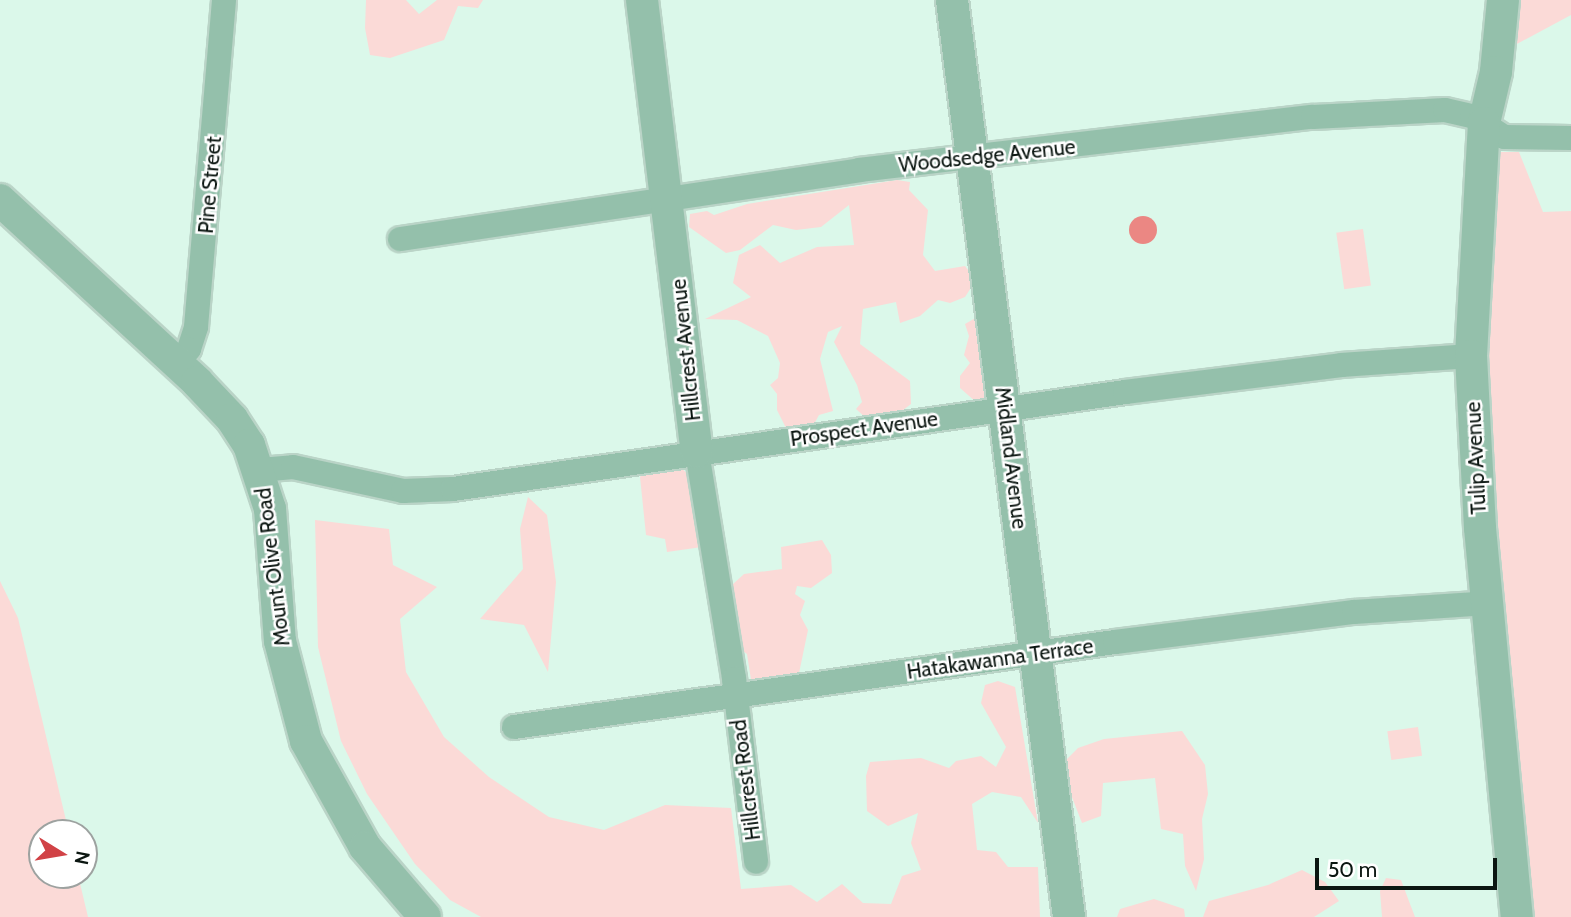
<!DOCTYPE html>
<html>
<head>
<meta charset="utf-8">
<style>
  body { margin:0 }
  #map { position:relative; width:1571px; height:917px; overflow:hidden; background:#dbf8ea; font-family:Cabin,sans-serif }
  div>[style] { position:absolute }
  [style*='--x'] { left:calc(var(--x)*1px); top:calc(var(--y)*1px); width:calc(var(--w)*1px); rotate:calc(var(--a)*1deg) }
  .green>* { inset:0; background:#fbdad7; transform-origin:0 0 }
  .water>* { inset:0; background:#eb8783 }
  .round { border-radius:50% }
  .roads { filter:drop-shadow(2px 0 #bad4c7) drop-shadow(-2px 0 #bad4c7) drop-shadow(0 2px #bad4c7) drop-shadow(0 -2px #bad4c7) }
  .minor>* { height:24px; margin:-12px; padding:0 12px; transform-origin:12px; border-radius:12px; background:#94c0ab }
  .tertiary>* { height:32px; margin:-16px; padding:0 16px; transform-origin:16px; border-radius:16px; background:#94c0ab }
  span { translate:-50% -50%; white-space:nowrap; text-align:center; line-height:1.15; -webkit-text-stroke:5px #fff; paint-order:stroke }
  .street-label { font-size:21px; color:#0b1611 }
  .north { position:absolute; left:28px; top:819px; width:70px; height:70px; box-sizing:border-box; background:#fff; border:2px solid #9da2a0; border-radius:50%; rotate:101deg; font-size:19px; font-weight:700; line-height:28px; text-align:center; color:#0b1611 }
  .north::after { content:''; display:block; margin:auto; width:24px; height:32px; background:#d14246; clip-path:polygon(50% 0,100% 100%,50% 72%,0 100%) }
  .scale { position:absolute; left:1315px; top:858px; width:182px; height:32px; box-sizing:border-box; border:4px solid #0b1611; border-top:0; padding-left:9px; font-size:21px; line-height:24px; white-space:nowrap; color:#0b1611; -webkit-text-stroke:5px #fff; paint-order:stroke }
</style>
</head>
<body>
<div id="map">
  <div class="green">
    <i style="clip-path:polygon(366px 0,406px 0,419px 14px,437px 0,483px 0,478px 8px,458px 6px,444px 40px,390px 58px,370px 55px,365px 28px)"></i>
    <i style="clip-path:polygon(1516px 0,1571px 0,1571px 15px,1515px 45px)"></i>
    <i style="clip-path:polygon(1497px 152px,1519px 152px,1543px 212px,1571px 211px,1571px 917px,1532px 917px,1530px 904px,1487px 414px,1484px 329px)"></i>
    <i style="clip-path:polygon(897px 180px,910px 182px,909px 190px,928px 210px,923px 255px,935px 271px,965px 266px,976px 280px,965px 297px,950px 303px,938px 300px,920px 316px,900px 323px,896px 302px,863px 309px,860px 344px,910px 381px,911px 404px,894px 417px,866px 418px,856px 409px,862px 402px,857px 385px,834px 342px,842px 326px,828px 332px,820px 359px,833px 411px,819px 415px,813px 426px,787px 430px,777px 410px,777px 394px,770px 385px,778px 378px,780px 363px,768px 336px,737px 320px,705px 319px,751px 297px,733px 283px,739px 255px,760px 245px,780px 263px,817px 247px,854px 245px,849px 205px,821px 227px,796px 230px,773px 225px,740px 250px,726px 253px,689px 227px,690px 214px,707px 211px,714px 215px,747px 204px)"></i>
    <i style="left:1363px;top:229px;width:57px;height:27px;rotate:82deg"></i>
    <i style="clip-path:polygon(979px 316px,991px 402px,976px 402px,960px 388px,960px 376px,970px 363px,964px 355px,969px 336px,965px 324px)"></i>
    <i style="clip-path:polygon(679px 466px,689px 475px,702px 547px,667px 552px,665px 539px,646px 535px,640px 477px,644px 471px)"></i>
    <i style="clip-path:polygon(528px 497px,547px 515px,556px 582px,548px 672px,524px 625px,480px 619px,523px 569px,520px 529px)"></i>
    <i style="clip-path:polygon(315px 520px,389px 529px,393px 565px,437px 587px,400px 619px,406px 672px,444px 737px,489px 777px,549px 817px,604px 830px,665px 805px,731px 808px,741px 889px,791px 885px,817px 902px,842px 884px,863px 903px,891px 904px,902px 876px,921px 870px,911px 843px,918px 813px,888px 826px,867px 811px,866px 776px,870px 762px,921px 758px,949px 768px,956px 761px,981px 756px,996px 767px,1006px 747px,981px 703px,985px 685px,998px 681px,1015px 687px,1038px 823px,1021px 797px,992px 792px,972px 804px,977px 850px,996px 852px,1008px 867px,1038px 867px,1040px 917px,481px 917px,450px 900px,415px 864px,367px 794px,341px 741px,318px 647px)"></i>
    <i style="clip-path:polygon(822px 540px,831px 555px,832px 573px,811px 588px,797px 586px,795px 594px,805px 601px,800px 615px,808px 630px,798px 678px,752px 686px,747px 654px,740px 649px,732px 585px,744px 574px,782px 569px,781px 547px)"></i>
    <i style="clip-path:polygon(0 581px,18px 618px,69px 833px,42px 833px,42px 875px,78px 875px,88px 917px,0 917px)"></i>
    <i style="left:1418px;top:727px;width:29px;height:31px;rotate:82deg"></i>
    <i style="clip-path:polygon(1182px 731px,1205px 765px,1208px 794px,1202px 819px,1204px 859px,1196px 891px,1185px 866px,1183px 834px,1161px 829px,1155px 778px,1103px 783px,1101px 816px,1082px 823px,1070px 792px,1065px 761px,1078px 748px,1104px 739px)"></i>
    <i style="clip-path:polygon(1302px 870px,1325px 882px,1339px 901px,1314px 917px,1203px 917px,1209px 901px,1268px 885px)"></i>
    <i style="clip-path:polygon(1386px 878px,1401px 880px,1415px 917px,1382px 917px,1380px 891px)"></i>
    <i style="clip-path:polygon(1154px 899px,1184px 909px,1185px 917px,1117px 917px,1120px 909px)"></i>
  </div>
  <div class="water">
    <i class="round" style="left:1129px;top:216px;width:28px;height:28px"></i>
  </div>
  <div class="roads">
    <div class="minor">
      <i style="--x:400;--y:239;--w:464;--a:-8.5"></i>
      <i style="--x:859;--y:170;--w:457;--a:-6.7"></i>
      <i style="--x:1313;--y:117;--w:132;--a:-3"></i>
      <i style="--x:1445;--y:110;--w:28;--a:13"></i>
      <i style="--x:1472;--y:116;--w:38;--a:33"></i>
      <i style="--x:1504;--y:137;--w:67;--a:0.9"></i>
      <i style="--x:176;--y:363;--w:19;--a:-47"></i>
      <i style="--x:189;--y:349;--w:23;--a:-72"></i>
      <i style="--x:196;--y:327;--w:328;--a:-85.1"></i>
      <i style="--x:697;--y:452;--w:230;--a:80.7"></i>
      <i style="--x:734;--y:679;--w:184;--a:83.1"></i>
      <i style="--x:260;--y:470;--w:33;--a:-5"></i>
      <i style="--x:293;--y:467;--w:113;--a:12.3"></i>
      <i style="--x:403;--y:491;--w:50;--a:-2.3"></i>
      <i style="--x:453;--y:489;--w:679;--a:-8.21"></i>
      <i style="--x:1125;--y:392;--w:218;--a:-7.1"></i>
      <i style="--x:1341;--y:365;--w:130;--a:-4"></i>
      <i style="--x:514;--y:727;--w:607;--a:-8.05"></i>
      <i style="--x:1115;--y:642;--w:241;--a:-7.2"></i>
      <i style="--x:1354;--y:612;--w:134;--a:-3.8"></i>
    </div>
    <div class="tertiary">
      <i style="--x:642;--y:0;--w:455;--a:83.1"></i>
      <i style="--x:952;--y:0;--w:924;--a:82.73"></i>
      <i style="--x:1503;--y:0;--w:72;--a:95.6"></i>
      <i style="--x:1496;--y:72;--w:52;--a:103.2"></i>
      <i style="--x:1484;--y:123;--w:233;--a:93.2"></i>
      <i style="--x:1471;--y:356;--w:172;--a:87"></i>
      <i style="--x:1480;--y:528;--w:391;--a:84.6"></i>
      <i style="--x:0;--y:200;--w:268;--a:42.7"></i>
      <i style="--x:197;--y:382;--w:51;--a:46.6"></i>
      <i style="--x:232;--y:419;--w:31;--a:57"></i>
      <i style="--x:249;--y:445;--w:67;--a:71.8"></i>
      <i style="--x:270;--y:509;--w:132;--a:85.7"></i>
      <i style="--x:280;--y:641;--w:103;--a:75.4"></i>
      <i style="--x:306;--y:741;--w:121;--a:60.9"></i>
      <i style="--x:365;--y:847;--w:92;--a:49.4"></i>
    </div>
  </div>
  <div class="street-label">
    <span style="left:987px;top:156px;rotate:-6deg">Woodsedge Avenue</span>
    <span style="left:210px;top:185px;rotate:-85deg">Pine Street</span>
    <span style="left:686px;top:350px;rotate:-96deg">Hillcrest Avenue</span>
    <span style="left:864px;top:429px;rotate:-8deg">Prospect Avenue</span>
    <span style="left:1011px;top:458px;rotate:83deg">Midland Avenue</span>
    <span style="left:1476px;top:458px;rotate:-93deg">Tulip Avenue</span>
    <span style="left:273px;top:567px;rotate:-97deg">Mount Olive Road</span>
    <span style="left:1000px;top:659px;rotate:-8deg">Hatakawanna Terrace</span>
    <span style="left:746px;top:780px;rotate:-97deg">Hillcrest Road</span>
  </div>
  <div class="north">N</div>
  <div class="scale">50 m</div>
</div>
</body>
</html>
